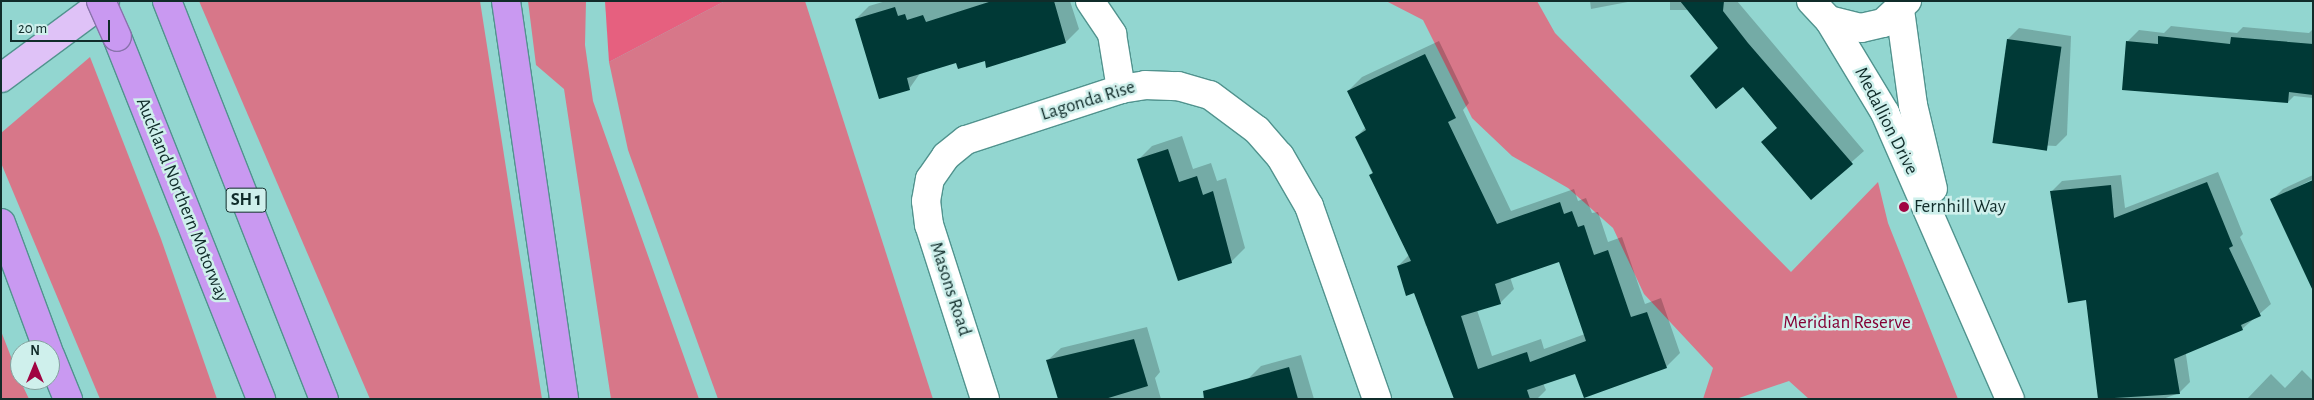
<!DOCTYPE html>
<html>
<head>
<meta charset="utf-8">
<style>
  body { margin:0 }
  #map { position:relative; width:2314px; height:400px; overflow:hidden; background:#92d6d0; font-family:"Alegreya Sans",sans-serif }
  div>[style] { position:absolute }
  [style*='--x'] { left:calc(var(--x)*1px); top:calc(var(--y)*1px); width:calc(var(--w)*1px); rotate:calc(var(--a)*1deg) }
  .green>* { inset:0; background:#d77789 }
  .forest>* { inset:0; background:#e6607f }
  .shadow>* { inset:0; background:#0003 }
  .building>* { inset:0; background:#003936; transform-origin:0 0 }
  .roads { filter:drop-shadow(1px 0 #51938e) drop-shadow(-1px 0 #51938e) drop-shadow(0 1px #51938e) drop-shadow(0 -1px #51938e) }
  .minor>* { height:28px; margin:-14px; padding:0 14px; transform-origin:14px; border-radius:14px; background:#fff }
  .tertiary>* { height:28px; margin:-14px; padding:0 14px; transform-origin:14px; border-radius:14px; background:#fff }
  .primary>* { height:28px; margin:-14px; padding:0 14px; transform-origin:14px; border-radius:14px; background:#dfc2f7 }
  .motorway>* { height:28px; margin:-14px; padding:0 14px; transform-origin:14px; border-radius:14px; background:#c999f1 }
  .bridges { filter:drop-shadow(1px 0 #8873ab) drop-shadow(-1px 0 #8873ab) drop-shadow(0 1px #8873ab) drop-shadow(0 -1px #8873ab) }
  .motorway-bridge>* { height:28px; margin:-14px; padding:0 14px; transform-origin:14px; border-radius:14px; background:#c999f1 }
  .dots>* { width:14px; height:14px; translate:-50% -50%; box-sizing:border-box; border:2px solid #cff0ec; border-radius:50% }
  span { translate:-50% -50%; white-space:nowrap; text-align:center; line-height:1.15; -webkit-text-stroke:5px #cff0ec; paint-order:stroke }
  .shield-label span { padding:1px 4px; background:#cff0ec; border:1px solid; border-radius:4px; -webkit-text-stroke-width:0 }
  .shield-label { font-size:18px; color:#102c2a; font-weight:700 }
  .street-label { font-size:19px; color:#102c2a }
  .poi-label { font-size:19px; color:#102c2a }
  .left { translate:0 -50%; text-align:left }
  .park-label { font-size:19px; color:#840035 }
  .frame { position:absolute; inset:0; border:2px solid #102c2a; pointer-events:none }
  .north { position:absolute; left:10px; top:340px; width:50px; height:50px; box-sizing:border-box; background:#cff0ec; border:1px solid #83a29e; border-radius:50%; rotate:0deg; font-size:14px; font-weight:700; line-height:20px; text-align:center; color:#102c2a }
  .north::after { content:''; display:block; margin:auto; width:18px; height:22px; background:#a10442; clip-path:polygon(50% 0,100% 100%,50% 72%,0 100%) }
  .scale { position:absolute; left:10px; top:20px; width:100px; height:22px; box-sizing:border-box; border:2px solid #102c2a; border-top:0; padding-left:6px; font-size:15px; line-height:18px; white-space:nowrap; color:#102c2a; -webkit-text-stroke:4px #cff0ec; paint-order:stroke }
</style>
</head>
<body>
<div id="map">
  <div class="green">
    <i style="clip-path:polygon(199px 1px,480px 1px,542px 399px,370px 399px)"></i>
    <i style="clip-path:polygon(528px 1px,586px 1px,585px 45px,593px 101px,699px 399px,611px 399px,564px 89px,536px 65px)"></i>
    <i style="clip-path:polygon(725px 1px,805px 1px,933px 399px,718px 399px,628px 150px,609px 62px)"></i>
    <i style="clip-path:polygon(1386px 1px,1537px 1px,1555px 33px,1791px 272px,1878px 182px,1888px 223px,1958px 399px,1809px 399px,1789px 381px,1736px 399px,1703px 399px,1713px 368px,1644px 294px,1613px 228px,1568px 188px,1512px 156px,1472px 118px,1423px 20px)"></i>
    <i style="clip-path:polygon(90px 57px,161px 239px,217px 399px,100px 399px,1px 163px,1px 133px)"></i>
    <i style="clip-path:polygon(1px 331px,20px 380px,29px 399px,1px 399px)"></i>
  </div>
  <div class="forest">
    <i style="clip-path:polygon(605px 1px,725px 1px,609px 62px)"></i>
  </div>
  <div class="shadow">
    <i style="clip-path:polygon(886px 1px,1070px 1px,1079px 29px,1066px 42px,987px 66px,986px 59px,956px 61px,921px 72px,909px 89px,856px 19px,869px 6px)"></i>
    <i style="clip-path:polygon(1590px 1px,1633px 1px,1591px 9px)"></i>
    <i style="clip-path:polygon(1670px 1px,1737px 1px,1864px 151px,1811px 198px,1763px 142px,1778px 127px,1744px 86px,1707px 62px,1719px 47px,1689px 10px,1670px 10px)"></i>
    <i style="clip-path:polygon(2171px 26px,2237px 33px,2243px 27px,2309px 33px,2313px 29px,2313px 98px,2294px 96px,2288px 102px,2123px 89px,2128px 41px,2139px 30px,2164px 33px)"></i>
    <i style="clip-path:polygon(2019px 28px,2071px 36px,2067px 135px,2056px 146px,1999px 143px,2008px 39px)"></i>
    <i style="clip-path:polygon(evenodd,1439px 41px,1469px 103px,1463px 110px,1511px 211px,1574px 189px,1578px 201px,1586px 198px,1592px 213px,1598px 212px,1608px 242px,1622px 237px,1645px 304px,1661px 298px,1680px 353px,1666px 367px,1576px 372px,1543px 383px,1546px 390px,1537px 399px,1455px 399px,1430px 325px,1426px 326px,1415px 292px,1398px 266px,1409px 255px,1356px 137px,1366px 127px,1348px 91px,1362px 77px,1439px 41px,1559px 260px,1585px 334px,1544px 349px,1541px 339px,1492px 356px,1477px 310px,1500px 303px,1514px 289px,1510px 277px,1559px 260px)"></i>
    <i style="clip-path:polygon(1182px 136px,1193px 169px,1211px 163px,1217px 181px,1226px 178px,1245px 248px,1231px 262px,1138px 160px,1152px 146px)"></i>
    <i style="clip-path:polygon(2218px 172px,2243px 234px,2240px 237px,2271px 304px,2242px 329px,2185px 348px,2190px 382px,2179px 393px,2163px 399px,2107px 399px,2087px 299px,2051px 192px,2062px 181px,2121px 175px,2125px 208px)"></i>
    <i style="clip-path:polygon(2313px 175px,2313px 179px,2272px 200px,2283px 189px)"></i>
    <i style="clip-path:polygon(1147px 327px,1160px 372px,1155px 378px,1161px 399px,1060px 399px,1048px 360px,1061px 348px)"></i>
    <i style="clip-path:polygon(1301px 355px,1314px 399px,1246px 399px,1248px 379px,1261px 366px)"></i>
    <i style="clip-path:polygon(2302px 370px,2313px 381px,2313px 399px,2247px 399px,2271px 374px,2285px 388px)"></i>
  </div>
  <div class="building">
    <i style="clip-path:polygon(992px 1px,1054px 1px,1066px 43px,986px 68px,985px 61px,958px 69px,956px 63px,907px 78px,910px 90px,879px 99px,855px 19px,895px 7px,898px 16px,905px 14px,907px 20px,923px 15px,926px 22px)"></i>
    <i style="clip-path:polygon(1680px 1px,1724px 1px,1723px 11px,1748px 43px,1853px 164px,1811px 200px,1761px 142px,1777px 128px,1743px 87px,1716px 109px,1690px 76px,1718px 48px)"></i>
    <i style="clip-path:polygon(2158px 36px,2230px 44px,2231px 37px,2313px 44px,2313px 95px,2289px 92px,2288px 103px,2122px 90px,2126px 41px,2158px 44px)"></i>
    <i style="left:2007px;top:39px;width:55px;height:105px;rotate:8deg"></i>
    <i style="clip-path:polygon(evenodd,1425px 54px,1456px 118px,1448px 122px,1497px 224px,1560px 202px,1564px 214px,1572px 211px,1578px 227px,1584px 225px,1594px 255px,1608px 250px,1631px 317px,1647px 312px,1667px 368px,1584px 398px,1575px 374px,1527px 390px,1530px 399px,1454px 399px,1414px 293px,1406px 296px,1397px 266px,1411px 261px,1369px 175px,1373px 173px,1355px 137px,1366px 130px,1347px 91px,1425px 54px,1559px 262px,1586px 341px,1530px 362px,1527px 352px,1478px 369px,1461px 316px,1501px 304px,1495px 284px,1559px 262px)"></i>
    <i style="clip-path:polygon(1168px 149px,1179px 182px,1197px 176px,1203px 195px,1213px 191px,1232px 263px,1178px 281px,1137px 159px)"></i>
    <i style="clip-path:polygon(2313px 180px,2313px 291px,2270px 199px)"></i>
    <i style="clip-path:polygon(2207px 182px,2233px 246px,2229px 248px,2261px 316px,2241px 325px,2243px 330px,2174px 359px,2180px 394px,2098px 399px,2086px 300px,2068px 303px,2050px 191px,2111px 185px,2114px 218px)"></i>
    <i style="clip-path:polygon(1134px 339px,1148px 386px,1105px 399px,1058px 399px,1046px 360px)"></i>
    <i style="clip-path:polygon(1289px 367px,1298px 399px,1204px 399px,1203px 391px)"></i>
  </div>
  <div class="roads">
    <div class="minor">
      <i style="--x:1090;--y:1;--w:40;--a:56"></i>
      <i style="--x:1112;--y:34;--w:56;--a:80.7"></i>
      <i style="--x:985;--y:399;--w:183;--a:-107.8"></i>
      <i style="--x:929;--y:225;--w:24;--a:-97"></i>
      <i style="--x:926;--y:201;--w:22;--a:-80"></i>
      <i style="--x:930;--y:179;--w:28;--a:-55"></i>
      <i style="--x:946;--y:156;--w:26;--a:-39"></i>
      <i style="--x:966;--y:140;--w:163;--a:-18.2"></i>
      <i style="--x:1121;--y:89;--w:24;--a:-9"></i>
      <i style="--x:1145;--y:85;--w:33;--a:2"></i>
      <i style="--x:1178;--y:86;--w:33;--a:16"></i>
      <i style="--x:1210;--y:95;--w:59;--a:36.7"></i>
      <i style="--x:1257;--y:130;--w:35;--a:49"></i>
      <i style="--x:1280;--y:156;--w:58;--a:59.9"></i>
      <i style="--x:1309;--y:206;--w:205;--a:70.6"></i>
    </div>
    <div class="tertiary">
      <i style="--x:1811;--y:1;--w:26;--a:47"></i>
      <i style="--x:1829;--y:20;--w:33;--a:14"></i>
      <i style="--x:1861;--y:28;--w:23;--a:-13"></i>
      <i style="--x:1883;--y:23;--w:33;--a:-43"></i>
      <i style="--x:1900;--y:10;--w:96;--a:82.2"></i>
      <i style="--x:1913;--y:105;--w:86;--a:76.6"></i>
      <i style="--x:1829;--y:20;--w:109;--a:58.9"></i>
      <i style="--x:1885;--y:113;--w:312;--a:66.4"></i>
    </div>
    <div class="primary">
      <i style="--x:1;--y:78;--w:129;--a:-36.5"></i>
    </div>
    <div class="motorway">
      <i style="--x:167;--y:1;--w:428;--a:68.5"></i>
      <i style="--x:506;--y:1;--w:402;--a:81.7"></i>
      <i style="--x:117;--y:37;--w:390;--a:68.3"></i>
      <i style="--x:1;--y:223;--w:135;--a:69.7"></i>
      <i style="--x:50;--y:355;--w:48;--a:67.8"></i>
    </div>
  </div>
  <div class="bridges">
    <div class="motorway-bridge">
      <i style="--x:101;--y:1;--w:39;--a:66"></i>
    </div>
  </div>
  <div class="dots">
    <i style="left:1904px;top:207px;background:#a10442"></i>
  </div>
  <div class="shield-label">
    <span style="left:246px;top:200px">SH 1</span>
  </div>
  <div class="street-label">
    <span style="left:1088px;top:101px;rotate:-17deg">Lagonda Rise</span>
    <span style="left:1886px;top:121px;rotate:63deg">Medallion Drive</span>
    <span style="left:182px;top:200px;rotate:68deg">Auckland Northern Motorway</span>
    <span style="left:950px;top:289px;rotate:72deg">Masons Road</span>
  </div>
  <div class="poi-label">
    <span class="left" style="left:1914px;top:207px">Fernhill Way</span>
  </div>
  <div class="park-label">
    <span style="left:1847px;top:323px">Meridian Reserve</span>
  </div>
  <div class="frame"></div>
  <div class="north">N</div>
  <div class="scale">20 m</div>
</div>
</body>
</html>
